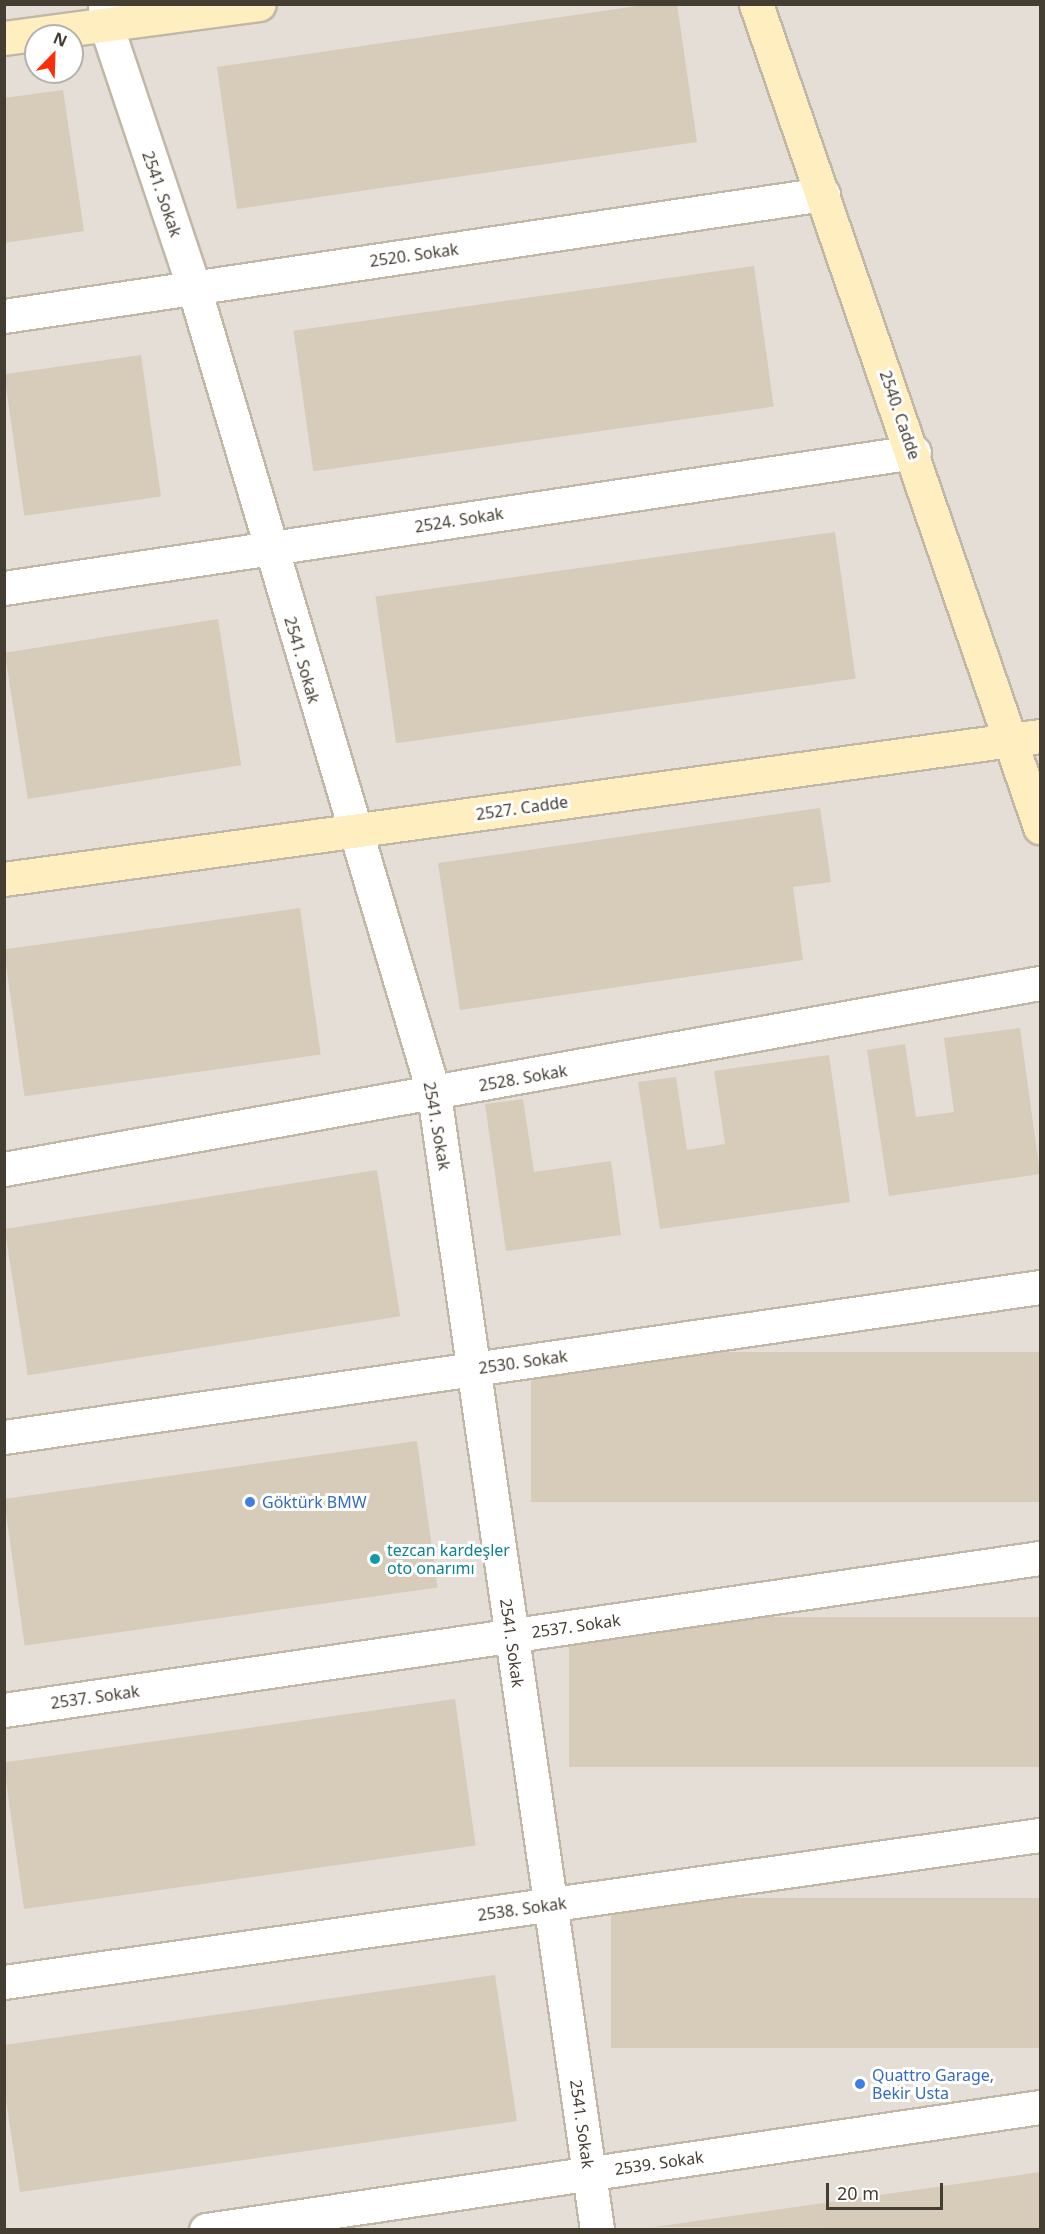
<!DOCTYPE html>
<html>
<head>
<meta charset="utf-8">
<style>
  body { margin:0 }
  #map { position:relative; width:1045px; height:2234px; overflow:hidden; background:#f2ede2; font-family:"Noto Sans",sans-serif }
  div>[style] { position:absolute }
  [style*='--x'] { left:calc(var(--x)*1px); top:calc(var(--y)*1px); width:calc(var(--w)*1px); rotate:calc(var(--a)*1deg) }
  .industrial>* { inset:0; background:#e4ded7 }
  .building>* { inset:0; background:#d7cbba; transform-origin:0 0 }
  .roads { filter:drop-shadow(2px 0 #c1b7a7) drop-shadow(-2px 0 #c1b7a7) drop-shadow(0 2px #c1b7a7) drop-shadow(0 -2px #c1b7a7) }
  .street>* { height:33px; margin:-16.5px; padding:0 16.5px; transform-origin:16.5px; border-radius:16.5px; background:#fff }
  .secondary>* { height:33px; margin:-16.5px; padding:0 16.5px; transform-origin:16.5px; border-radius:16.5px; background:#ffeebf }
  .dots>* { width:16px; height:16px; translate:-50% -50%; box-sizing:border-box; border:3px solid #fff; border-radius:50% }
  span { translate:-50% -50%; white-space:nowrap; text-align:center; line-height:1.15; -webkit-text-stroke:6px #fff; paint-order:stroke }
  .street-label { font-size:16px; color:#443d32 }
  .shop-label { font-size:16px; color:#366cbe }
  .left { translate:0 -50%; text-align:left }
  .culture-label { font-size:16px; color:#0d838f }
  .frame { position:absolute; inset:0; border:6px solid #443d32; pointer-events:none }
  .north { position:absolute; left:24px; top:24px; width:60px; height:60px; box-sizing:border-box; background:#fff; border:2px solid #b4b1ad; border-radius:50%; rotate:23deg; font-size:16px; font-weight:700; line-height:24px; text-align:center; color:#443d32 }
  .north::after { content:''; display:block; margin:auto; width:21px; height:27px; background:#ff2c0c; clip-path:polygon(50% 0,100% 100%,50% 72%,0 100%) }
  .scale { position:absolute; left:826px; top:2183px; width:117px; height:27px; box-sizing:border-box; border:3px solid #443d32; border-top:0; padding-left:8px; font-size:18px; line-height:21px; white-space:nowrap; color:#443d32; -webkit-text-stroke:4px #fff; paint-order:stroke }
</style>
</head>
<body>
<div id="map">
  <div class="industrial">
    <i style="clip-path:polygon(evenodd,5px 5px,1040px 5px,1040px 2229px,5px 2229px,5px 5px,36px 36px,72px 36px,72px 72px,36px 72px,36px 36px)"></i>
  </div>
  <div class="building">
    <i style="clip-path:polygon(651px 4px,677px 4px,697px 142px,237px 209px,217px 67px)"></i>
    <i style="clip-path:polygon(63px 90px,84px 231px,4px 243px,4px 98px)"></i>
    <i style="left:754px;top:266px;width:142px;height:465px;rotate:82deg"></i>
    <i style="left:141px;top:355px;width:143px;height:138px;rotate:82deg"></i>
    <i style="left:835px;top:532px;width:148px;height:464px;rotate:82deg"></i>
    <i style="left:218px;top:619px;width:148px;height:216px;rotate:81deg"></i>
    <i style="clip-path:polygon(820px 808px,831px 882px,793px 887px,803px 960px,460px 1010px,438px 863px)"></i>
    <i style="left:300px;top:908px;width:148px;height:299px;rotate:82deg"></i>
    <i style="clip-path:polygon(1020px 1028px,1040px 1174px,889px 1196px,867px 1050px,905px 1044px,916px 1117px,954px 1112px,944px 1038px)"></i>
    <i style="clip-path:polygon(829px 1055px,850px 1202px,660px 1229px,638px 1082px,676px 1077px,687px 1150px,725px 1144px,714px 1071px)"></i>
    <i style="clip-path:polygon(523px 1099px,534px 1172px,611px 1161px,621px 1235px,506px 1251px,485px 1104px)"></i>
    <i style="left:377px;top:1170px;width:148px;height:377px;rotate:81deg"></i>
    <i style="left:1040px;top:1352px;width:150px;height:509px;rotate:90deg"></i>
    <i style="left:417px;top:1441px;width:148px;height:417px;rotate:82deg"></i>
    <i style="left:1040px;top:1617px;width:150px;height:471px;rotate:90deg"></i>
    <i style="left:455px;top:1699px;width:148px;height:456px;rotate:82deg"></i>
    <i style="left:1040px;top:1898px;width:150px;height:429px;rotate:90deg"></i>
    <i style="clip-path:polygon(495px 1975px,517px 2121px,20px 2192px,4px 2088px,4px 2045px)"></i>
    <i style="clip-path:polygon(1040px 2172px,1040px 2229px,654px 2227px,999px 2178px)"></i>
  </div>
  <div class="roads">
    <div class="street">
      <i style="--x:105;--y:4;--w:21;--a:87"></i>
      <i style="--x:106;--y:25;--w:277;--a:71.5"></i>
      <i style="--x:194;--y:288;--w:841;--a:73.42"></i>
      <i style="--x:434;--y:1094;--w:1148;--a:81.83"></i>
      <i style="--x:4;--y:316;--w:828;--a:-8.47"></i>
      <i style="--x:4;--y:588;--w:920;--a:-8.5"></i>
      <i style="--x:4;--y:1169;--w:1053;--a:-10.18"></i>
      <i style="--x:4;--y:1437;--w:1047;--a:-8.24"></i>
      <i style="--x:4;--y:1710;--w:1047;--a:-8.35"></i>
      <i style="--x:4;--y:1982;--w:1046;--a:-8.08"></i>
      <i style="--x:206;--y:2230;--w:843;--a:-8.39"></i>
    </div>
    <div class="secondary">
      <i style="--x:756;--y:4;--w:871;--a:70.96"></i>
      <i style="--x:4;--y:38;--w:257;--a:-7.6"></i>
      <i style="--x:4;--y:879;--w:1046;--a:-7.86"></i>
    </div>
  </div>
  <div class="dots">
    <i style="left:250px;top:1502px;background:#3f7fe0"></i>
    <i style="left:375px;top:1559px;background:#0f9aa8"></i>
    <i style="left:860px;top:2084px;background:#3f7fe0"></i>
  </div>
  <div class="street-label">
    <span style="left:162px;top:194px;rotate:71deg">2541. Sokak</span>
    <span style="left:414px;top:255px;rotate:-8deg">2520. Sokak</span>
    <span style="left:900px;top:415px;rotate:71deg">2540. Cadde</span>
    <span style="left:459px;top:520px;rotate:-9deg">2524. Sokak</span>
    <span style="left:302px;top:660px;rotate:74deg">2541. Sokak</span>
    <span style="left:522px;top:808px;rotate:-8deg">2527. Cadde</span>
    <span style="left:523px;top:1078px;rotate:-10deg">2528. Sokak</span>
    <span style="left:437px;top:1126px;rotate:80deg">2541. Sokak</span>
    <span style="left:523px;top:1362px;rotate:-8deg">2530. Sokak</span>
    <span style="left:576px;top:1626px;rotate:-8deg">2537. Sokak</span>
    <span style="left:512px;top:1643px;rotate:82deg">2541. Sokak</span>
    <span style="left:95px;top:1697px;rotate:-8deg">2537. Sokak</span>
    <span style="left:522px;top:1909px;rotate:-8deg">2538. Sokak</span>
    <span style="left:582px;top:2124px;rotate:82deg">2541. Sokak</span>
    <span style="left:659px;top:2163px;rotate:-8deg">2539. Sokak</span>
  </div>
  <div class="shop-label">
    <span class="left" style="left:262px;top:1502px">Göktürk BMW</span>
    <span class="left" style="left:872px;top:2084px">Quattro Garage,<br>Bekir Usta</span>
  </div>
  <div class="culture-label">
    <span class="left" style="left:387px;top:1559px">tezcan kardeşler<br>oto onarımı</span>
  </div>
  <div class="frame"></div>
  <div class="north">N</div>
  <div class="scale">20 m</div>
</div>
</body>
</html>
